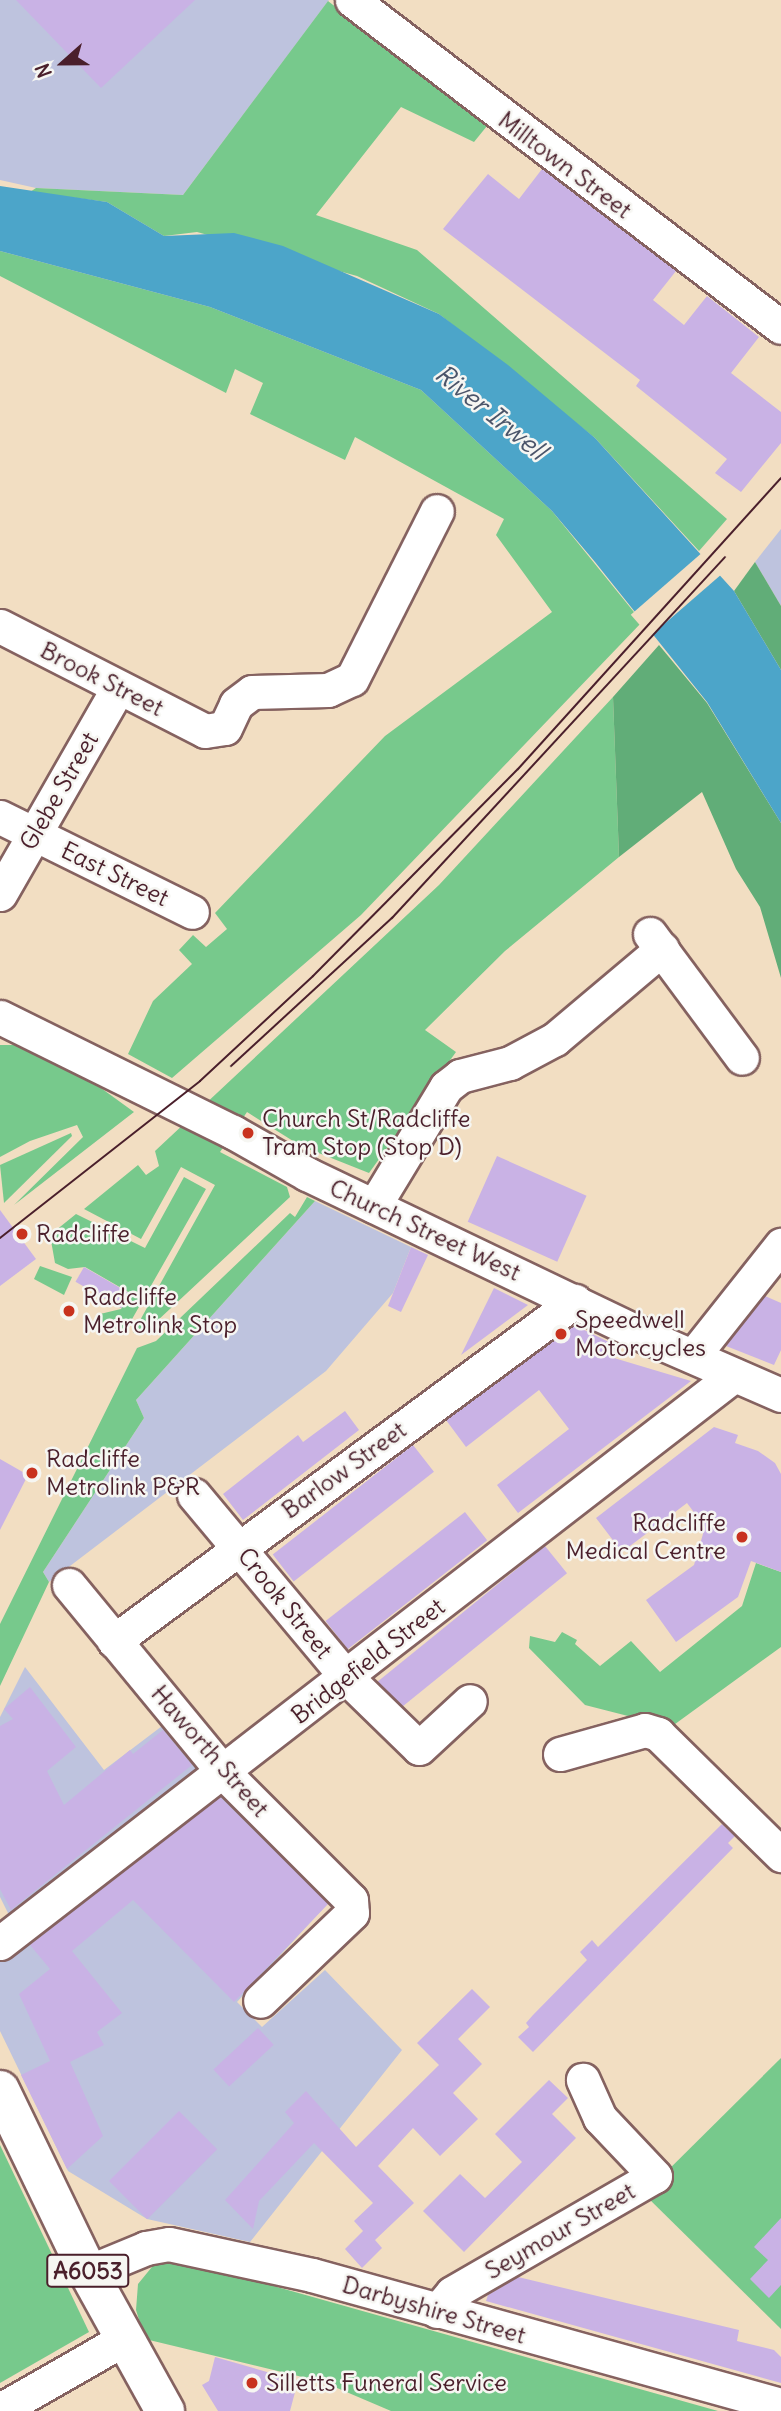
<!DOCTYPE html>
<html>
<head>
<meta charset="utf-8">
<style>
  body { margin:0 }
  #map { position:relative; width:781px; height:2411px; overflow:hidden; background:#f2dec2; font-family:Delius,sans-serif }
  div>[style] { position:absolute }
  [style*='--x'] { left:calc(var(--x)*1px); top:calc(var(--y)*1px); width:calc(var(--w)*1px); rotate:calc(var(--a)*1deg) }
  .industrial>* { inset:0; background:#bec3de }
  .green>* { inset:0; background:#77c98c }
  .forest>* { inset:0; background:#61ad78 }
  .water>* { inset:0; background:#4ca5c9 }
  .pier>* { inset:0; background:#f2dec2; transform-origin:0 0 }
  .building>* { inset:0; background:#c9b2e5; transform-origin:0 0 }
  .roads { filter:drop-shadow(2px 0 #856260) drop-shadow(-2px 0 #856260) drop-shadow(0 2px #856260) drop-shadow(0 -2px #856260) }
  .minor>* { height:33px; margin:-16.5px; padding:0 16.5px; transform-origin:16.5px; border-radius:16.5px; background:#fff }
  .major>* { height:38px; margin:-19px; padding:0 19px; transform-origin:19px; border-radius:19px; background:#fff }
  .tram>* { height:2px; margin:-1px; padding:0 1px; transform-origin:1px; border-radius:1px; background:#4a1f2b }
  .dots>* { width:19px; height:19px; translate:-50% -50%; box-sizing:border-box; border:4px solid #f6f6f2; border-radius:50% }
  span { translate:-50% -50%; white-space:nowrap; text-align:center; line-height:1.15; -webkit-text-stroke:5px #f6f6f2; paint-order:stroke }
  .shield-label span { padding:2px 5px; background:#f6f6f2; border:2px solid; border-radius:5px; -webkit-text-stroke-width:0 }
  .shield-label { font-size:23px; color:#4a1f2b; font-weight:700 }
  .street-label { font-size:24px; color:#4a1f2b }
  .poi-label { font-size:24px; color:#4a1f2b }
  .left { translate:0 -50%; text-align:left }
  .right { translate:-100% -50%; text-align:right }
  .water-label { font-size:26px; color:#4b556a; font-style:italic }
  .north { position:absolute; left:28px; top:28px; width:70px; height:70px; -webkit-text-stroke:5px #f6f6f2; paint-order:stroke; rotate:249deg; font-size:19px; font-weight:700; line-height:28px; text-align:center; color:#4a1f2b }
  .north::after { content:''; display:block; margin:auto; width:24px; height:32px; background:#4a1f2b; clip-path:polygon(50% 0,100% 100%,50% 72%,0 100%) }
</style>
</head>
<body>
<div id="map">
  <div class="industrial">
    <i style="clip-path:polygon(0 0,329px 0,183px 195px,36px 188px,0 180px)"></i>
    <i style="clip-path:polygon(781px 529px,781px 606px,755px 562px)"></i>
    <i style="clip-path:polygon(315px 1201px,411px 1247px,393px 1293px,326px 1371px,49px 1582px,43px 1572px,144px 1418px,136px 1400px)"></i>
    <i style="clip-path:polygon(25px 1667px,104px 1770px,170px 1720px,206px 1768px,10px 1917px,0 1897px,0 1717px)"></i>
    <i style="clip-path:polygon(220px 1787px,332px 1899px,237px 2002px,262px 2027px,325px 1970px,402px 2050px,250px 2242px,147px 2219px,68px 2171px,0 2031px,0 1960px)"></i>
  </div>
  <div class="green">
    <i style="clip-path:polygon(328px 1px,487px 126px,474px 142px,401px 107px,316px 215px,417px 250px,727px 519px,699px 551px,595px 438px,439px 314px,357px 276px,197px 232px,164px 236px,107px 202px,30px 192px,36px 188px,183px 195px)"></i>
    <i style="clip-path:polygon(0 251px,210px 307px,421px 390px,552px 511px,642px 622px,361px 915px,172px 1078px,128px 1054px,153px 1001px,192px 964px,179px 950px,193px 935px,206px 947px,227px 929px,215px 913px,385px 736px,552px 612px,496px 535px,504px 519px,355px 437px,345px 460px,250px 414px,263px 383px,235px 369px,226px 393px,0 276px)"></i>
    <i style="clip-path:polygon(613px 697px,619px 857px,505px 951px,425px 1030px,456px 1052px,369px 1173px,301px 1146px,247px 1112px,220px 1152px,287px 1187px,290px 1197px,156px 1322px,133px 1333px,215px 1185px,181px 1167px,141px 1239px,84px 1209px,138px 1165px,146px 1175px,159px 1166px,155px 1151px,439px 885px)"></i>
    <i style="clip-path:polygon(0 1045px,18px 1045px,94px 1083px,134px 1112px,14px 1205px,83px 1137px,77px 1125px,30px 1141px,0 1157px)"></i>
    <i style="clip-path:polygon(71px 1133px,72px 1136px,4px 1203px,0 1165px)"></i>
    <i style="clip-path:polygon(184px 1177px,206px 1189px,123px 1335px,95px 1320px,100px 1314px,121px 1309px,130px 1293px,85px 1267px,68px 1269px,55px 1263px,50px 1235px,76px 1214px,145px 1248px)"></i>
    <i style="clip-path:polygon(307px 1197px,315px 1201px,136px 1400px,144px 1418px,43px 1572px,49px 1582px,0 1686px,0 1624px,137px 1348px,156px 1341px,290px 1213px,295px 1217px)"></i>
    <i style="clip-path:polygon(40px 1266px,72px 1277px,64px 1295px,34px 1279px)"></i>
    <i style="clip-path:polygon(756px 1563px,781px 1572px,781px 1647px,671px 1727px,585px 1705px,529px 1648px,530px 1636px,555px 1642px,562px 1632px,577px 1640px,575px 1644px,600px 1666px,631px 1641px,660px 1672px,742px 1606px)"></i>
    <i style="clip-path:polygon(781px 2058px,781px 2329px,644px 2194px)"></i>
    <i style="clip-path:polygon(0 2145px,89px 2332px,0 2383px)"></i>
    <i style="clip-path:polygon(174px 2258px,718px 2411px,391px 2411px,323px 2382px,145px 2339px,136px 2310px,138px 2284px,156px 2262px)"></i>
  </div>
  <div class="forest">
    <i style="clip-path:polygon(755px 562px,781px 606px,781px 670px,734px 591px)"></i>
    <i style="clip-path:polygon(659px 645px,707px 703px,781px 823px,781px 978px,760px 907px,736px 869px,702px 792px,619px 857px,613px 697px)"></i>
  </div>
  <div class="water">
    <i style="clip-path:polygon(0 186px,107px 202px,164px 236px,234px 233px,283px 246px,439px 314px,508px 365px,595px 438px,734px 591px,781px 670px,781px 823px,707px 702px,595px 562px,552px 511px,421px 390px,210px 307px,0 251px)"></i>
  </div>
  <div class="pier">
    <i style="left:704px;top:551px;width:29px;height:97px;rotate:49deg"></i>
  </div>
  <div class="building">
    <i style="clip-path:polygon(16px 0,195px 0,101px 88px)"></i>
    <i style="clip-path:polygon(542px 169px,676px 271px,653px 300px,684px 325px,707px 296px,759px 337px,731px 373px,781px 412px,781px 443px,741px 492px,715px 473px,727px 459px,636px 386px,640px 380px,443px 229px,488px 174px,519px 199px)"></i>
    <i style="left:497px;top:1156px;width:98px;height:72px;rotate:24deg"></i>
    <i style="clip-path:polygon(0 1210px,36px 1259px,0 1286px)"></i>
    <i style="clip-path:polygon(411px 1247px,428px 1255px,401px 1312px,388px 1306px)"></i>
    <i style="left:84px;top:1267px;width:53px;height:17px;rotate:30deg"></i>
    <i style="clip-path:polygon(494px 1288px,528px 1305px,461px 1355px)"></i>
    <i style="clip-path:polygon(765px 1296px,781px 1303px,781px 1350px,774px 1365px,726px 1346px)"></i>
    <i style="clip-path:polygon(574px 1325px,615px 1345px,614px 1358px,691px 1381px,518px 1513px,497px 1485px,569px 1429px,539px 1390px,466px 1447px,446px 1420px)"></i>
    <i style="clip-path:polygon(345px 1411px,359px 1430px,243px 1520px,223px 1494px,298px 1435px,303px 1442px)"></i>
    <i style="clip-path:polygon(714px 1427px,738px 1435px,735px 1443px,758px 1451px,775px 1463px,781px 1474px,781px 1572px,751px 1561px,738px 1597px,676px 1642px,646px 1600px,694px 1565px,705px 1527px,687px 1503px,622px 1552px,596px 1518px)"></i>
    <i style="left:413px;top:1445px;width:34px;height:178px;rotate:52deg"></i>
    <i style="clip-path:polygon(0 1459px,28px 1475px,0 1530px)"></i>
    <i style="left:465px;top:1512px;width:36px;height:177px;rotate:52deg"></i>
    <i style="left:545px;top:1546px;width:35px;height:216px;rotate:51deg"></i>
    <i style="clip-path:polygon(30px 1687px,76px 1747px,47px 1771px,64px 1805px,130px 1750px,133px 1754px,163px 1730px,192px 1765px,11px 1910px,0 1889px,0 1726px,13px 1719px,4px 1709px)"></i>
    <i style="clip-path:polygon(220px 1797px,328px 1904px,234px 2002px,133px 1900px,72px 1951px,122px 2013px,97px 2032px,104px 2045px,70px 2062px,103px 2136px,67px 2169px,21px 2075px,50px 2061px,19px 1994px,50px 1969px,30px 1945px)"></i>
    <i style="clip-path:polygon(722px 1824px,735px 1836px,728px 1843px,733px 1848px,533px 2052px,518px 2037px,529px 2027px,526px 2023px,533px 2015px,587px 1960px,580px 1952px,592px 1940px,598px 1947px)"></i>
    <i style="clip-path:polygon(472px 1989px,490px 2007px,458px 2039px,482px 2064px,453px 2093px,478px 2119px,440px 2156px,413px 2128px,378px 2166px,414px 2203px,375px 2240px,382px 2248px,362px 2268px,345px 2249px,363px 2231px,354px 2221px,373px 2203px,314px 2143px,259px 2201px,253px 2229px,225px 2200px,294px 2123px,285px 2112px,306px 2091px,356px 2147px,439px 2065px,417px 2043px)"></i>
    <i style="left:258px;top:2028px;width:23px;height:61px;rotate:47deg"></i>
    <i style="clip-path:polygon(549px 2080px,568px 2098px,552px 2114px,576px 2138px,464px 2252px,423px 2211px,460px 2174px,485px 2198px,522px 2162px,495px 2134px)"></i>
    <i style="left:179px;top:2111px;width:54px;height:99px;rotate:45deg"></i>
    <i style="clip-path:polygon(781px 2218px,781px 2285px,769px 2298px,750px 2279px,768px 2260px,754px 2247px)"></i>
    <i style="clip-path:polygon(518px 2277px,739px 2330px,737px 2341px,774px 2350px,781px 2357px,781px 2383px,486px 2301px,488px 2295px)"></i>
    <i style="clip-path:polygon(215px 2357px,298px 2381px,290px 2411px,218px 2411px,202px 2385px,209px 2381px)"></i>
  </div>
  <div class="roads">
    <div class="minor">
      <i style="--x:352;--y:0;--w:539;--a:37.32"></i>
      <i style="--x:0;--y:626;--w:230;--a:27.1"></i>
      <i style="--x:205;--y:731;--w:20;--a:-9"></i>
      <i style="--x:225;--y:728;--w:26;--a:-65"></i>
      <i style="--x:236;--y:704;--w:20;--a:-37"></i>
      <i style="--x:252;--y:692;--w:76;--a:-1.5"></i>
      <i style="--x:328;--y:690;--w:26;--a:-25"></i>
      <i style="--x:352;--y:679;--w:188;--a:-63.2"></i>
      <i style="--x:0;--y:817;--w:214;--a:26.3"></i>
      <i style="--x:0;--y:894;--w:237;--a:-60.2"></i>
      <i style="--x:650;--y:934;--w:154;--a:53.4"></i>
      <i style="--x:0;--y:1017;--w:260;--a:26.3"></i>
      <i style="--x:233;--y:1132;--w:85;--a:29.6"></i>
      <i style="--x:307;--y:1174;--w:380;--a:25.6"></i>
      <i style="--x:650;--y:1338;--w:143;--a:23.5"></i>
      <i style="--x:374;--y:1206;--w:139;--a:-58.8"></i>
      <i style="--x:446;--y:1087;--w:18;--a:-38"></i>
      <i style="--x:460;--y:1076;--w:52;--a:-14.6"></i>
      <i style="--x:510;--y:1063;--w:51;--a:-28.1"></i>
      <i style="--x:555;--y:1039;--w:140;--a:-40.1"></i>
      <i style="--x:693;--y:1356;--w:142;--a:-51.6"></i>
      <i style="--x:194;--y:1495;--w:239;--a:50.1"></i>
      <i style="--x:347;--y:1678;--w:100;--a:44.2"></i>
      <i style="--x:419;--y:1748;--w:69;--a:-42.7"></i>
      <i style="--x:69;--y:1585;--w:242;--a:50.5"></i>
      <i style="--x:223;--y:1772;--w:181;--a:45"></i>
      <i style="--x:351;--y:1900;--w:13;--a:86"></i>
      <i style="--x:352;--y:1913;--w:127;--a:136.3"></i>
      <i style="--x:114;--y:1641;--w:573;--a:-36.41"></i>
      <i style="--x:560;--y:1754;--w:88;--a:-15.8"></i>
      <i style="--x:645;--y:1730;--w:14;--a:17"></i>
      <i style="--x:658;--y:1734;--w:173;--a:44.5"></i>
      <i style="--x:0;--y:1943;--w:928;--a:-37.73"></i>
      <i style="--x:88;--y:2272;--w:63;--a:-22.5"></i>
      <i style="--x:146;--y:2248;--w:23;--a:-10"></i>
      <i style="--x:169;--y:2244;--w:146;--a:12.2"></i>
      <i style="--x:312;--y:2275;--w:487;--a:15.5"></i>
      <i style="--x:437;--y:2311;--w:23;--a:-50"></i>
      <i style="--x:452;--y:2293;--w:234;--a:-30"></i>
      <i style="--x:655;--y:2176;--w:80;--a:-133.5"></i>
      <i style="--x:600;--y:2118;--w:42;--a:-114.1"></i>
      <i style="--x:0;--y:2410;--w:143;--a:-29.8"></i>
    </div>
    <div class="major">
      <i style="--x:0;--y:2090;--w:202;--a:64.2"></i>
      <i style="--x:88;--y:2272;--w:159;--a:61"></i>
    </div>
  </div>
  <div class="tram">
    <i style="--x:231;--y:1066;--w:219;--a:-42.6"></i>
    <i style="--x:392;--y:918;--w:491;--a:-47.3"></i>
    <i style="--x:0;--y:1238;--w:254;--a:-38.1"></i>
    <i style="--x:200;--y:1081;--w:154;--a:-42.9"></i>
    <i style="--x:313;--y:976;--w:291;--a:-45.3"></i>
    <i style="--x:518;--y:769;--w:392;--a:-47.9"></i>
  </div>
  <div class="dots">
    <i style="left:248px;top:1133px;background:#c8321e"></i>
    <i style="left:22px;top:1234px;background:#c8321e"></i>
    <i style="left:69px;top:1311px;background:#c8321e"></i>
    <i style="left:561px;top:1334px;background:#c8321e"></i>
    <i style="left:32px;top:1473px;background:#c8321e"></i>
    <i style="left:742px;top:1537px;background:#c8321e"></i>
    <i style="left:252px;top:2383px;background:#c8321e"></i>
  </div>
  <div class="shield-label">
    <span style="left:88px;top:2271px">A6053</span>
  </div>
  <div class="street-label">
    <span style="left:565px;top:165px;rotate:37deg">Milltown Street</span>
    <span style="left:102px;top:679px;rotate:27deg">Brook Street</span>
    <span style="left:59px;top:791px;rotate:-60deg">Glebe Street</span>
    <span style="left:115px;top:874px;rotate:26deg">East Street</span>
    <span style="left:425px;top:1230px;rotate:25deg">Church Street West</span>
    <span style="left:344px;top:1470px;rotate:-36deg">Barlow Street</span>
    <span style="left:285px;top:1603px;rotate:51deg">Crook Street</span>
    <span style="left:368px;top:1661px;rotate:-38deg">Bridgefield Street</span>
    <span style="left:210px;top:1751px;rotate:49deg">Haworth Street</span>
    <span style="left:560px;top:2231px;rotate:-30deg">Seymour Street</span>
    <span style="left:434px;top:2310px;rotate:16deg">Darbyshire Street</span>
  </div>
  <div class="poi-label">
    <span class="left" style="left:262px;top:1133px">Church St/Radcliffe<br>Tram Stop (Stop D)</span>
    <span class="left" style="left:36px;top:1234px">Radcliffe</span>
    <span class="left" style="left:83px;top:1311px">Radcliffe<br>Metrolink Stop</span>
    <span class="left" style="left:575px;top:1334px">Speedwell<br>Motorcycles</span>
    <span class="left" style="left:46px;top:1473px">Radcliffe<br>Metrolink P&amp;R</span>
    <span class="right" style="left:726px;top:1537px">Radcliffe<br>Medical Centre</span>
    <span class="left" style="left:266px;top:2383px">Silletts Funeral Service</span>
  </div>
  <div class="water-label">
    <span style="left:491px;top:412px;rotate:39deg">River Irwell</span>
  </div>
  <div class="north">N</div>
</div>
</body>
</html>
